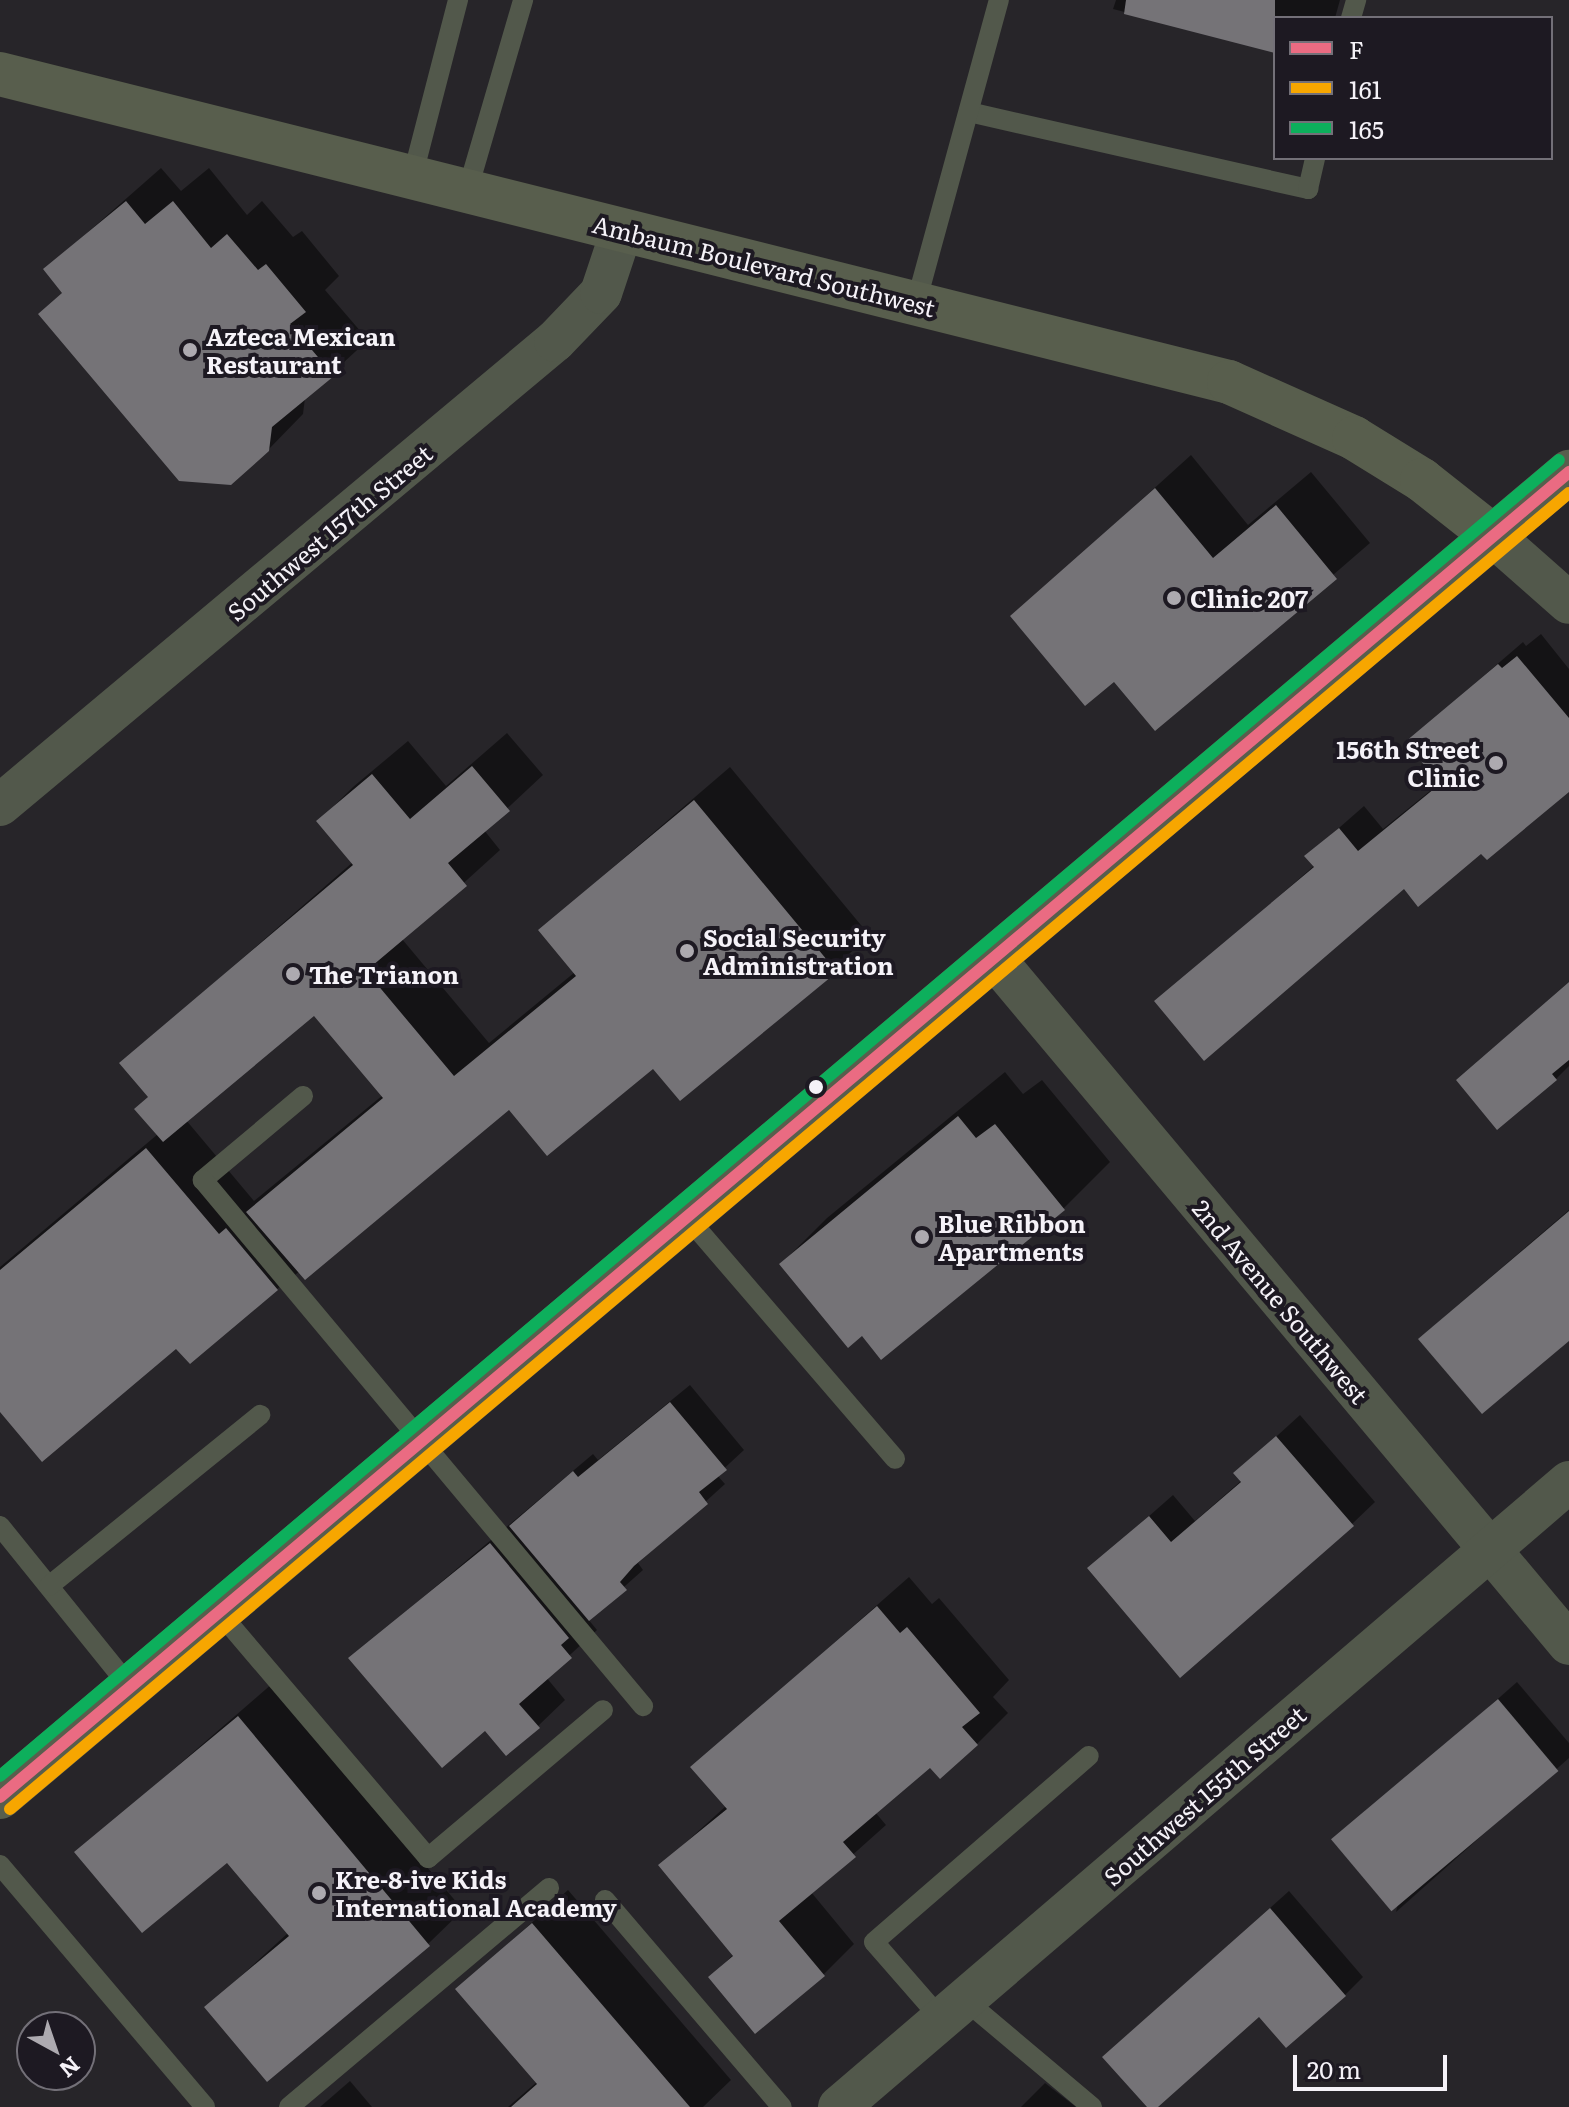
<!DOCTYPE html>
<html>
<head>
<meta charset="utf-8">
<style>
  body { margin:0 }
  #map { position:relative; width:1569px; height:2107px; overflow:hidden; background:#272529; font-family:Literata,serif }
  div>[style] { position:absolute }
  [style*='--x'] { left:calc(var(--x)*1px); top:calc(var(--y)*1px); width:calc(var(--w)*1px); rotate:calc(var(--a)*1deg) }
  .shadow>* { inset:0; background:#0007 }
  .building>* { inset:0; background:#757377; transform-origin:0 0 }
  .lane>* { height:20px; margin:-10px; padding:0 10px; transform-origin:10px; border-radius:10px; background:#52584b }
  .street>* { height:42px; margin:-21px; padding:0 21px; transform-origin:21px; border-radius:21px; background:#52584b }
  .secondary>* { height:44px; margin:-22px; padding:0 22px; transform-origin:22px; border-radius:22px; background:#585e4d }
  .bus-1>* { height:12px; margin:-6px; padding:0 6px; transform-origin:6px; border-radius:6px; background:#ea6b82 }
  .bus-2>* { height:12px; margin:-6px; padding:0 6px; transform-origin:6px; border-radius:6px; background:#f7a600 }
  .bus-3>* { height:12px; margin:-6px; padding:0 6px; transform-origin:6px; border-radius:6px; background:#0daf5c }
  .dots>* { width:22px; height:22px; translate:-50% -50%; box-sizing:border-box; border:4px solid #1d1922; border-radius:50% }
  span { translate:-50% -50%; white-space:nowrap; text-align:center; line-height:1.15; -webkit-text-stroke:8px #1d1922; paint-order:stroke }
  .street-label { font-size:24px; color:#f5f2f8 }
  .poi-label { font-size:24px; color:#f5f2f8; font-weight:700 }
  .left { translate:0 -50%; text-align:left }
  .right { translate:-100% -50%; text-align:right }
  .legend { position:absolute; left:1273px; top:16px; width:280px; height:144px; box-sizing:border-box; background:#1d1922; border:2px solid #737078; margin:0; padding:10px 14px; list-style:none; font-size:24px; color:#f5f2f8 }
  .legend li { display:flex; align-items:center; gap:16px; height:40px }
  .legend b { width:40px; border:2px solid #737078 }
  .north { position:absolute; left:16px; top:2011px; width:80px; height:80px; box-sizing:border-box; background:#1d1922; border:2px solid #737078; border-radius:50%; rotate:140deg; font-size:22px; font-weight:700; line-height:32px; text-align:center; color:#f5f2f8 }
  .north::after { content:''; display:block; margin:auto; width:28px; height:36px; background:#adaab0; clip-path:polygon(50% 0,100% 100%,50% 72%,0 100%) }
  .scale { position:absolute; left:1293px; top:2055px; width:154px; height:36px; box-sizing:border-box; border:4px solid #f5f2f8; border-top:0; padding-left:10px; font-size:24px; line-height:28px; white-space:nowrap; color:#f5f2f8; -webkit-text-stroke:6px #1d1922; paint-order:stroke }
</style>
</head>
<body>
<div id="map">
  <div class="shadow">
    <i style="clip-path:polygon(1116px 0,1340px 0,1335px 18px,1275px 18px,1275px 51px,1113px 9px)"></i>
    <i style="clip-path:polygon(161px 168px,181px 191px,209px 168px,247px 215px,262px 201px,293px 237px,302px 231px,339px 276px,325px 290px,368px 340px,305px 398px,303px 414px,268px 450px,63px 292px,46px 269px)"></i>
    <i style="clip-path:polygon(1191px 455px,1248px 525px,1311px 472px,1370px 543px,1156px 728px,1114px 679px,1013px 616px)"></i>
    <i style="clip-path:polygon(1541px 634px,1569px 669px,1569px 789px,1481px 851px,1157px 1002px,1315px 865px,1307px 856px,1364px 806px,1383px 829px,1441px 782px,1407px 742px,1523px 642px,1526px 646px)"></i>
    <i style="clip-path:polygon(evenodd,507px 733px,543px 775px,484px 830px,500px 850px,402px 939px,489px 1043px,575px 972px,540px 930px,730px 767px,870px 936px,680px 1098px,653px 1066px,509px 1108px,277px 1289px,177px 1346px,0 1409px,0 1267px,158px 1134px,149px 1096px,122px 1063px,353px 862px,318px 822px,353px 787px,408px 741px,446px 786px,507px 733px,314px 1013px,383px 1095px,254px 1201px,186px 1120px,314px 1013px)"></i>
    <i style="clip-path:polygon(1569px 982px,1569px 1066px,1556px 1079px,1477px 1062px)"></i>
    <i style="clip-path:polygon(1005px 1072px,1023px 1094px,1042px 1080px,1110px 1162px,1064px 1208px,882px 1358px,862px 1334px,781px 1264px,827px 1218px)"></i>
    <i style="clip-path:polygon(1569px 1210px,1569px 1338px,1421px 1339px,1444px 1317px)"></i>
    <i style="clip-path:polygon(690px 1385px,744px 1450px,717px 1475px,725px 1484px,638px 1563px,643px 1570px,588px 1619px,597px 1630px,546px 1677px,565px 1700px,538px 1726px,485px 1728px,351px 1658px,593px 1454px,598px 1460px)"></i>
    <i style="clip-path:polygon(1300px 1415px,1375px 1502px,1352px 1524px,1090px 1568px,1173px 1495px,1195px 1521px,1242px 1480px,1236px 1473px)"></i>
    <i style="clip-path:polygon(909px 1577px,932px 1604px,939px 1598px,1009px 1680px,993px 1697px,1008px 1713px,977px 1744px,930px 1765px,875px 1812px,886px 1825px,811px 1892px,854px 1944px,823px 1975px,710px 1977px,734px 1954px,661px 1865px,726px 1806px,693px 1767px)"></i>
    <i style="clip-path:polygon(1517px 1682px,1569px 1743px,1569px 1758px,1396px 1912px,1432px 1757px)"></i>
    <i style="clip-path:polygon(273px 1683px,463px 1910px,428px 1944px,207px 2007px,288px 1933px,228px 1860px,77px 1853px)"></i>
    <i style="clip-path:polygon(568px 1890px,731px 2080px,703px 2107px,508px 2107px,538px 2081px,458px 1989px)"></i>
    <i style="clip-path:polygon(1289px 1891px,1363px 1977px,1345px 1995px,1259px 2014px,1150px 2107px,1123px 2039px)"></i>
    <i style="clip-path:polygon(350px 2081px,372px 2107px,320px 2107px)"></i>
    <i style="clip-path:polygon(1045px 2083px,1076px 2107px,1021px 2107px)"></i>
  </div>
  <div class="building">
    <i style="clip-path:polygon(1126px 0,1275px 0,1275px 53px,1124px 14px)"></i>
    <i style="clip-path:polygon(126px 201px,145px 224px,173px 201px,211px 248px,227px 234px,258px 270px,266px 264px,306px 312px,290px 324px,334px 376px,272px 427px,269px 451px,231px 485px,179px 481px,38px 314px,62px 293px,43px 269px)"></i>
    <i style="clip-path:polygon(1155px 488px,1213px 558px,1276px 505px,1337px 579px,1155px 731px,1114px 682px,1085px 706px,1010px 616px)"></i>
    <i style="clip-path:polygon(1517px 656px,1569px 718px,1569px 792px,1487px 860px,1481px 854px,1418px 907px,1404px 889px,1204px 1061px,1154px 1001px,1314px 867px,1304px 856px,1339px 828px,1358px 851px,1440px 784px,1405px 742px,1498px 664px,1502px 668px)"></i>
    <i style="clip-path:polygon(472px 766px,510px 811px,448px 863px,467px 886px,366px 971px,454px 1076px,576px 976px,538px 930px,694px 800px,837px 972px,680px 1101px,653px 1069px,547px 1156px,509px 1110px,305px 1280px,246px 1212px,383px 1098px,314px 1016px,163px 1142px,134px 1109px,148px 1097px,119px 1063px,353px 865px,316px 821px,372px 774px,410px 819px)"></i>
    <i style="clip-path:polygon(1569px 982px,1569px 1060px,1552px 1074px,1557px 1080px,1497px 1130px,1456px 1080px)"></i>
    <i style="clip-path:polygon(958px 1116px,976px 1138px,995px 1124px,1065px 1210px,881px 1360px,862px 1336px,848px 1348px,779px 1264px)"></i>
    <i style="clip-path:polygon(146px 1148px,219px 1234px,226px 1228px,278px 1290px,190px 1364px,176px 1349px,42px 1462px,0 1412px,0 1270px)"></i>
    <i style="clip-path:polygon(1569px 1211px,1569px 1341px,1482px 1414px,1418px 1339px)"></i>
    <i style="clip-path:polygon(670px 1402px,727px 1470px,699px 1492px,708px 1504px,634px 1566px,620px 1582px,627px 1590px,589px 1621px,509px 1526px,573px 1471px,578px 1477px)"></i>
    <i style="clip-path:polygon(1276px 1436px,1354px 1526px,1180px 1678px,1087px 1568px,1149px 1516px,1171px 1542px,1241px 1482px,1233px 1473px)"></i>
    <i style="clip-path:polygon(490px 1543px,569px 1638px,561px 1645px,572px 1658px,519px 1704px,540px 1728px,506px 1756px,485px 1731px,442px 1768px,348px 1658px)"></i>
    <i style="clip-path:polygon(877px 1606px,900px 1633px,907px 1627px,980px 1713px,962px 1727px,978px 1745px,940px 1779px,930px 1768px,843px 1842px,856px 1857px,779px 1921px,825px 1976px,755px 2034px,708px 1977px,733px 1956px,658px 1865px,727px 1809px,690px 1767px)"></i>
    <i style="left:1498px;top:1699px;width:94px;height:218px;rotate:50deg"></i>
    <i style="clip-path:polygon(238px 1716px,430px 1946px,267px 2082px,204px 2007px,289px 1936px,227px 1863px,142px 1933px,74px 1852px)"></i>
    <i style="clip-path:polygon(1270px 1908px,1346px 1996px,1286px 2048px,1259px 2017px,1158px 2107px,1147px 2107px,1102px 2057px)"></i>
    <i style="clip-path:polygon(532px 1923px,690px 2107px,511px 2107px,537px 2084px,455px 1989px)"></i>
  </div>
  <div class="lane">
    <i style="--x:1351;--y:18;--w:19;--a:-74"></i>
    <i style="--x:969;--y:112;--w:348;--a:12.8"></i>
    <i style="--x:1308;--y:189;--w:32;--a:-77"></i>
    <i style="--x:412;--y:178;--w:184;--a:-75.5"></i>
    <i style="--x:467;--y:192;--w:200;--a:-73.7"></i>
    <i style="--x:916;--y:303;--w:314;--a:-74.7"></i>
    <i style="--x:303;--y:1096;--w:131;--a:140"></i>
    <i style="--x:203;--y:1180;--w:686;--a:50.09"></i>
    <i style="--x:687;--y:1217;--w:319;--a:49.3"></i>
    <i style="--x:0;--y:1526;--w:207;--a:51.1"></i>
    <i style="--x:49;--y:1586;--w:272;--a:-39"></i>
    <i style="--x:219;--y:1612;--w:323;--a:49.6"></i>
    <i style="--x:428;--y:1858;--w:229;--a:-40.2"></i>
    <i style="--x:0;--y:1865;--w:317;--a:49.7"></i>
    <i style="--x:605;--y:1900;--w:272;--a:49.5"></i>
    <i style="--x:965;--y:2000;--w:166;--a:40.1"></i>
    <i style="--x:942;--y:2020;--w:103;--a:-131.1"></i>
    <i style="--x:874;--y:1942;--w:284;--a:-40.9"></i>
    <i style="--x:289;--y:2107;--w:340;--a:-40.1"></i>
  </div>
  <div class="street">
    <i style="--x:1493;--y:536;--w:101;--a:41.4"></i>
    <i style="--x:0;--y:805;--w:723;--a:-39.9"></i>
    <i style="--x:555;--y:341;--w:66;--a:-46.2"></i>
    <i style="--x:601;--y:293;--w:66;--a:-71.6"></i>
    <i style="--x:994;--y:958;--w:895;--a:50.03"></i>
    <i style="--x:839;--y:2107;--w:961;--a:-40.57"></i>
  </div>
  <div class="secondary">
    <i style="--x:0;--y:74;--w:1267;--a:14.07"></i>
    <i style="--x:1229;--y:382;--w:137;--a:24.1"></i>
    <i style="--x:1354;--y:438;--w:80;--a:31.7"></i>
    <i style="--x:1422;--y:480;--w:90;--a:38.3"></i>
    <i style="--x:0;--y:1797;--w:2054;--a:-40.18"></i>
  </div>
  <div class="bus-1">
    <i style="--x:0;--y:1797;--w:2054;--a:-40.18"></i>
  </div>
  <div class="bus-2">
    <i style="--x:10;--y:1809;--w:2040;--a:-40.17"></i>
  </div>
  <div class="bus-3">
    <i style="--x:0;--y:1776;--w:2040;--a:-40.17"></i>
  </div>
  <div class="dots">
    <i style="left:190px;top:350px;background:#adaab0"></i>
    <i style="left:1174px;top:598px;background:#adaab0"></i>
    <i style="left:1496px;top:763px;background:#adaab0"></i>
    <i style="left:687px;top:951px;background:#adaab0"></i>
    <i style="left:293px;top:974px;background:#adaab0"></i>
    <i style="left:816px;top:1087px;background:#f5f2f8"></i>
    <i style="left:922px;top:1237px;background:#adaab0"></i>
    <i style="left:319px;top:1893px;background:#adaab0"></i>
  </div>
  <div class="street-label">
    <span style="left:764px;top:265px;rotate:14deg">Ambaum Boulevard Southwest</span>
    <span style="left:329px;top:532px;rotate:-40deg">Southwest 157th Street</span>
    <span style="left:1281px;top:1301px;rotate:50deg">2nd Avenue Southwest</span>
    <span style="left:1204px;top:1795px;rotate:-41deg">Southwest 155th Street</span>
  </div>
  <div class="poi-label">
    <span class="left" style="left:206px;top:350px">Azteca Mexican<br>Restaurant</span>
    <span class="left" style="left:1190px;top:598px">Clinic 207</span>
    <span class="right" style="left:1480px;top:763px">156th Street<br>Clinic</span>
    <span class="left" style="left:703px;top:951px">Social Security<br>Administration</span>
    <span class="left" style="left:309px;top:974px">The Trianon</span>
    <span class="left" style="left:938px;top:1237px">Blue Ribbon<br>Apartments</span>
    <span class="left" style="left:335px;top:1893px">Kre-8-ive Kids<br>International Academy</span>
  </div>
  <ul class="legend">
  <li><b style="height:10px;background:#ea6b82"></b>F</li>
  <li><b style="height:10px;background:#f7a600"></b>161</li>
  <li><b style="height:10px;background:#0daf5c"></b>165</li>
  </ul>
  <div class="north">N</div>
  <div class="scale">20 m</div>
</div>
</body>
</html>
